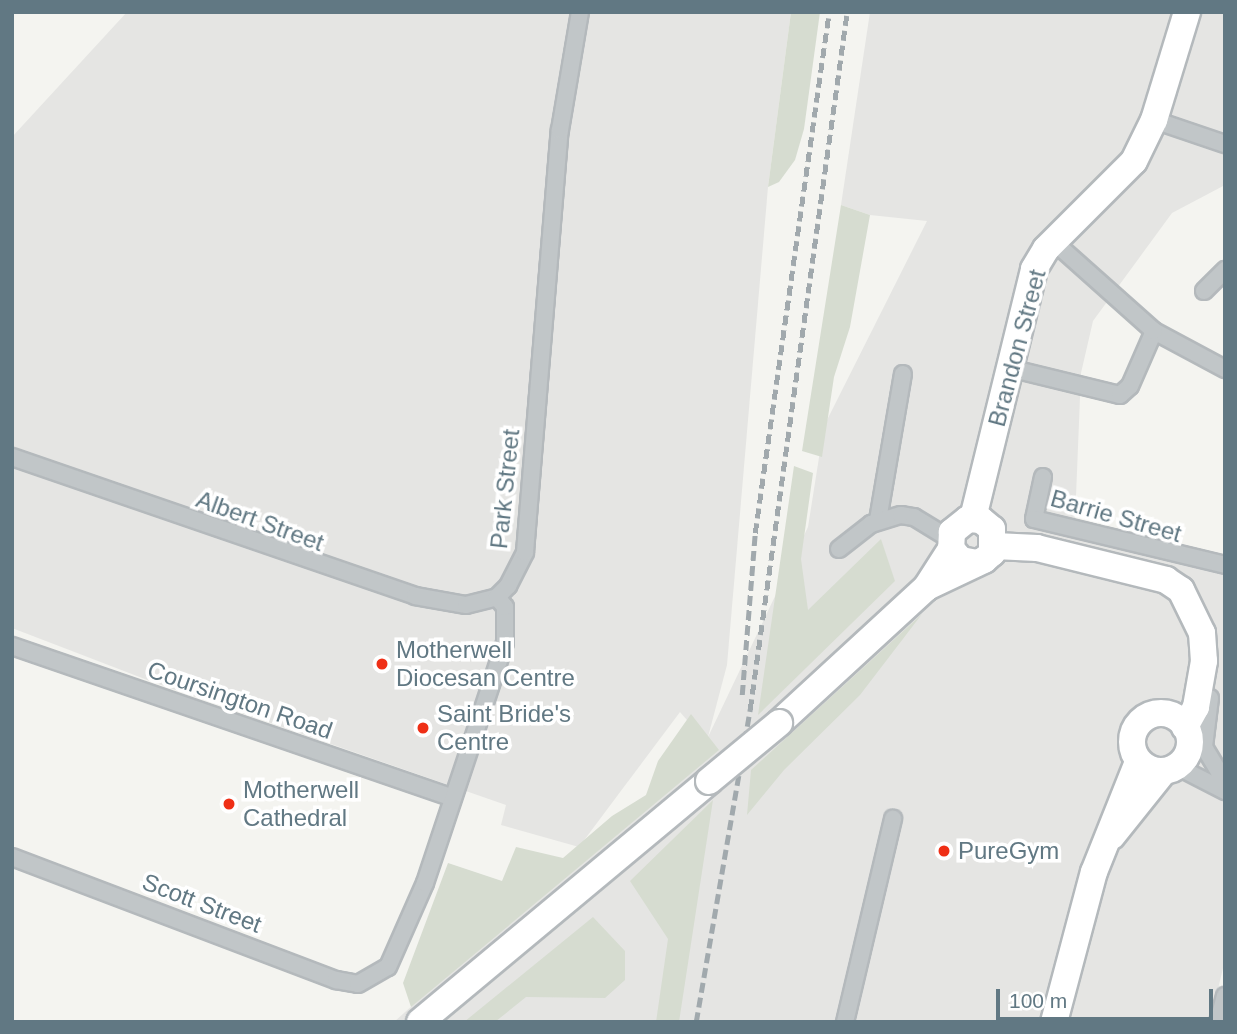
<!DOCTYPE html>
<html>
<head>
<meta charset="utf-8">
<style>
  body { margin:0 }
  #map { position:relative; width:1237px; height:1034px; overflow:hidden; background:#f4f4f0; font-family:Arial,sans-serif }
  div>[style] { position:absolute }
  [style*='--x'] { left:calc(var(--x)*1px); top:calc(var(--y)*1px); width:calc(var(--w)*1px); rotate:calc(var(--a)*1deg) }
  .built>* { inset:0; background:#e5e5e3 }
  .green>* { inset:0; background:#d6dcd0 }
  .roads { filter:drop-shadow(2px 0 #b4b9bc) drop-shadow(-2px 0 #b4b9bc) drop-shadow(0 2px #b4b9bc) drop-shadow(0 -2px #b4b9bc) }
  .street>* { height:16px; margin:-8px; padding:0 8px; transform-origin:8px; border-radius:8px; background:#c1c6c8 }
  .primary>* { height:26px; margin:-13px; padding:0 13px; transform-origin:13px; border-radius:13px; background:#fff }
  .primary>.ring { margin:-13px; padding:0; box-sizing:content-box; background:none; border:26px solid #fff; border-radius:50% }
  .rail>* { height:4.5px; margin-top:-2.25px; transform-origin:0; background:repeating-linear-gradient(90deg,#a1a9ad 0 10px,transparent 0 15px) }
  .bridges { filter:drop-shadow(2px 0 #b4b9bc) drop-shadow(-2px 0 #b4b9bc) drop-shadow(0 2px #b4b9bc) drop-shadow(0 -2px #b4b9bc) }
  .primary-bridge>* { height:26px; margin:-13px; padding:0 13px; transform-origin:13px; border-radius:13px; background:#fff }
  .dots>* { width:19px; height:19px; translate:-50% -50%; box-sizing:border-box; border:4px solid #fff; border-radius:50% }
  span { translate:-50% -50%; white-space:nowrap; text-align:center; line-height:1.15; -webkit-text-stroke:7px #fff; paint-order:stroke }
  .street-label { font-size:24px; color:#617883 }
  .poi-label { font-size:24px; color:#617883 }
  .left { translate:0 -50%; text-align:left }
  .frame { position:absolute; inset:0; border:14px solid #617883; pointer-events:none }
  .scale { position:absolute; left:996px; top:989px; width:217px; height:32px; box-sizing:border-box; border:4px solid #617883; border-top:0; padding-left:9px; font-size:21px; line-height:24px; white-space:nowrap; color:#617883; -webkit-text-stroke:5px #fff; paint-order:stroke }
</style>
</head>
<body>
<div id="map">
  <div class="built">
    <i style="clip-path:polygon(127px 12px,791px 12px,768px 187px,727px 665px,708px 737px,808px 527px,824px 426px,927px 221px,870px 215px,841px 205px,870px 12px,1225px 12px,1225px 185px,1172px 213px,1093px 321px,1081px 373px,1075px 521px,1225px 569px,1225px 960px,1210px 1022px,394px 1022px,706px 742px,680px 712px,579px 847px,501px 825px,506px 805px,150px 681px,12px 628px,12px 137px)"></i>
  </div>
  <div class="green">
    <i style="clip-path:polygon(791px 12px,820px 12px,804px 129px,795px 160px,779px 182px,768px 187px)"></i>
    <i style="clip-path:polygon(841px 205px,870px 215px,850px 327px,834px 377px,822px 457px,802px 451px)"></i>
    <i style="clip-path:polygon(794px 466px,813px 473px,801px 559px,808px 610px,881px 539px,895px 581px,758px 715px)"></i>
    <i style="clip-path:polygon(922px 614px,860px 695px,784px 770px,747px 815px,751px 770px)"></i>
    <i style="clip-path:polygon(691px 714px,719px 750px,411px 1007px,403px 983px,448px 863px,502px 881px,516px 847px,563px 858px,612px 816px,646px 795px,658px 761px)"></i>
    <i style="clip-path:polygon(713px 800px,679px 1022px,656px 1022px,668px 939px,630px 881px)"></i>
    <i style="clip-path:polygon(593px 917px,625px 951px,625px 980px,605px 998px,526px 997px,495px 1022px,464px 1022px)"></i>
  </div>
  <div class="roads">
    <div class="street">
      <i style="--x:1154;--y:120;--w:75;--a:18.7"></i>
      <i style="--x:1204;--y:291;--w:30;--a:-45"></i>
      <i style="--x:1154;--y:331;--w:81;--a:28.2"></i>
      <i style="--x:1009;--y:368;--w:114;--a:13.7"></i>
      <i style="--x:1120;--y:395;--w:13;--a:-42"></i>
      <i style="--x:1130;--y:386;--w:60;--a:-66.4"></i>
      <i style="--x:1154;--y:331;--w:134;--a:-138.3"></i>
      <i style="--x:12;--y:457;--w:426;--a:19"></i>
      <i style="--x:415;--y:596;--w:52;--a:10"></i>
      <i style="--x:466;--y:605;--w:32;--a:-14"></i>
      <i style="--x:1043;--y:477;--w:43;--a:102.1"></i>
      <i style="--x:1034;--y:519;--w:196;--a:13.5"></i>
      <i style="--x:878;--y:520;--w:148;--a:-80.3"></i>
      <i style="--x:839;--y:549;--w:41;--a:-38"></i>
      <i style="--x:871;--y:524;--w:31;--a:-17"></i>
      <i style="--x:901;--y:515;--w:13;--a:9"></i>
      <i style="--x:914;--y:517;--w:42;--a:31.4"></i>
      <i style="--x:12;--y:646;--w:466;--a:19"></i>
      <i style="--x:1210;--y:698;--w:49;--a:97"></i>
      <i style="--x:1204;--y:747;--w:41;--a:59"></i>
      <i style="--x:1178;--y:767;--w:53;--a:27.1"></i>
      <i style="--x:12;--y:857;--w:347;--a:20.8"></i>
      <i style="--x:336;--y:980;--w:22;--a:10"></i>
      <i style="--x:358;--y:984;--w:34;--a:-30"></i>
      <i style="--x:388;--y:967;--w:92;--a:-66.2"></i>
      <i style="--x:425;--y:883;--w:253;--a:-71.6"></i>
      <i style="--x:505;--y:643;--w:36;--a:-90"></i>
      <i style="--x:505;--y:607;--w:13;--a:-129"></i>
      <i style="--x:497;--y:597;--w:16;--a:-45"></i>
      <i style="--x:508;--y:586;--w:38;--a:-63"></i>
      <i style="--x:525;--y:552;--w:423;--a:-85.3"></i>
      <i style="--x:560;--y:130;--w:120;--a:-80.4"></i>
      <i style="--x:845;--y:1022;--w:209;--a:-76.7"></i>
      <i style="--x:1218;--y:1022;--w:27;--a:-75"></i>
    </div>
    <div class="primary">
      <i style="--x:973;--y:518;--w:256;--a:-76.2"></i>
      <i style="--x:1034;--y:269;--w:23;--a:-59"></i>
      <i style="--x:1046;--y:249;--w:124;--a:-45"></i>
      <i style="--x:1134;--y:161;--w:46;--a:-64"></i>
      <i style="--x:1154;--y:120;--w:113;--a:-73"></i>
      <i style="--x:995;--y:546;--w:42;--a:2.7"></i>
      <i style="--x:1037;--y:548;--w:133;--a:13.9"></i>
      <i style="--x:1166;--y:580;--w:18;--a:34"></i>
      <i style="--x:1181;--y:590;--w:48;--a:64"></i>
      <i style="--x:1202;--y:633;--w:28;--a:86"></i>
      <i style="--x:1204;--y:661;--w:47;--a:99.9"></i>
      <i style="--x:1196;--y:707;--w:23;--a:119"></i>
      <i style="--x:927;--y:587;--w:63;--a:-25.3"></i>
      <i style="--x:984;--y:560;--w:11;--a:-41"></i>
      <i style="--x:992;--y:553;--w:24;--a:-90"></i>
      <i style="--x:992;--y:529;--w:14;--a:-141"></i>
      <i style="--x:981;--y:520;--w:13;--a:-176"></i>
      <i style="--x:968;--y:519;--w:21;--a:141"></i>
      <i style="--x:952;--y:532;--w:17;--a:93"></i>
      <i style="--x:951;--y:549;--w:15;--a:48"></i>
      <i style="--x:961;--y:560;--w:16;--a:11"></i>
      <i class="ring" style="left:1132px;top:713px;width:32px;height:32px"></i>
      <i style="--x:779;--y:723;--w:200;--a:-42.6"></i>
      <i style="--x:926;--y:588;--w:46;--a:-57.3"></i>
      <i style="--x:1112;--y:836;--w:82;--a:-51.4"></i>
      <i style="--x:420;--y:1022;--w:376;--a:-39.8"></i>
      <i style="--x:1054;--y:1022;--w:155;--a:-75.1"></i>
      <i style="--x:1094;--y:872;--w:118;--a:-68.2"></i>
    </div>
  </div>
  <div class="rail">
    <i style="--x:742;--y:695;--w:163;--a:-85.4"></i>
    <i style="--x:755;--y:533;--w:526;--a:-81.92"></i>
    <i style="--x:696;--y:1022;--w:318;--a:-80.2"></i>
    <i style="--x:750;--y:709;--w:704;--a:-82.08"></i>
  </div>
  <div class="bridges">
    <div class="primary-bridge">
      <i style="--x:709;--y:781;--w:91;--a:-39.6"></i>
    </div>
  </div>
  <div class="dots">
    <i style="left:382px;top:664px;background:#ef2f16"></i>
    <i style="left:423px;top:728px;background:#ef2f16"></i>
    <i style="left:229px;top:804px;background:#ef2f16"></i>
    <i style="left:944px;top:851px;background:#ef2f16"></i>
  </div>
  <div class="street-label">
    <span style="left:1017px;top:348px;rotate:-75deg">Brandon Street</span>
    <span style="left:505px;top:489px;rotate:-84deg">Park Street</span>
    <span style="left:1116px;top:516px;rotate:16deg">Barrie Street</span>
    <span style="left:260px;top:521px;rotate:20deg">Albert Street</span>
    <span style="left:240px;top:700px;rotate:19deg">Coursington Road</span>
    <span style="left:202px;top:903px;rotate:21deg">Scott Street</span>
  </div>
  <div class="poi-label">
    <span class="left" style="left:396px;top:664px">Motherwell<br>Diocesan Centre</span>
    <span class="left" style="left:437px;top:728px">Saint Bride's<br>Centre</span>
    <span class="left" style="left:243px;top:804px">Motherwell<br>Cathedral</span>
    <span class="left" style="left:958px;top:851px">PureGym</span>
  </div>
  <div class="frame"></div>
  <div class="scale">100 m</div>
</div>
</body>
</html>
